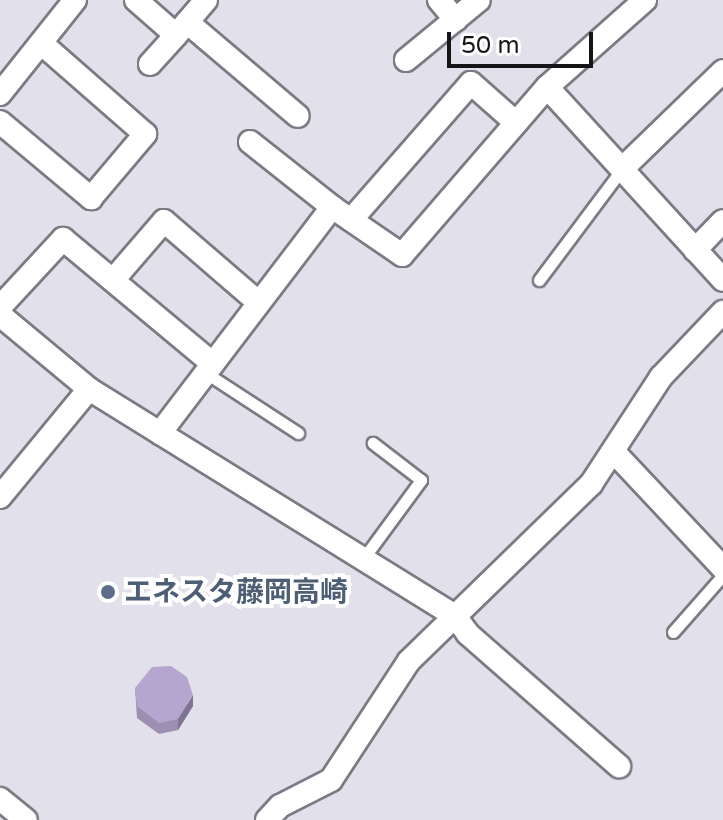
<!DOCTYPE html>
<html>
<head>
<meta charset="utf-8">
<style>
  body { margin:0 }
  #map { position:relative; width:723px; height:820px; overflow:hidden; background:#e2e0ea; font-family:"Varela Round","Noto Sans JP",sans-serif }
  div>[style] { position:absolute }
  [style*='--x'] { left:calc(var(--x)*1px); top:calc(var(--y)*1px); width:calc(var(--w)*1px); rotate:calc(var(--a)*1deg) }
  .roads { filter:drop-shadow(2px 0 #7c7a83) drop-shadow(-2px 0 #7c7a83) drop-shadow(0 2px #7c7a83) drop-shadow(0 -2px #7c7a83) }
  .service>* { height:11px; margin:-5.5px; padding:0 5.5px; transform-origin:5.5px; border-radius:5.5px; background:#fff }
  .minor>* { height:22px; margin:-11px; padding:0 11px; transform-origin:11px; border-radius:11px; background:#fff }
  .wall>* { inset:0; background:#9c8fb2 }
  .shaded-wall>* { inset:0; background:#7f7491 }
  .building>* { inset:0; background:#b5a6cf }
  .dots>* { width:22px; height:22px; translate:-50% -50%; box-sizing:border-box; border:4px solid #fff; border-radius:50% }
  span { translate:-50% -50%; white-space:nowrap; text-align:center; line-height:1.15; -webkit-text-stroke:8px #fff; paint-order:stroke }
  .service-label { font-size:28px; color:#4e5e75; font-weight:700 }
  .left { translate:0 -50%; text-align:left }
  .scale { position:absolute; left:447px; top:32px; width:146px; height:36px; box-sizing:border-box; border:4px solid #151518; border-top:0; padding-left:10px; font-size:24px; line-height:28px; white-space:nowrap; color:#151518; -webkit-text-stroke:6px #fff; paint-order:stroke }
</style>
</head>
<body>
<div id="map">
  <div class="roads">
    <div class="service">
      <i style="--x:539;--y:280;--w:139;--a:-53.2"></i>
      <i style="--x:206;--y:373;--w:110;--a:33.1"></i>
      <i style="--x:363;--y:559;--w:98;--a:-53.7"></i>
      <i style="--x:421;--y:480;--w:61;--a:-142.4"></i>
      <i style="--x:673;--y:632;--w:76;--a:-48.7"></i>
    </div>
    <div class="minor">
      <i style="--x:136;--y:0;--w:53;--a:41.2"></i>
      <i style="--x:176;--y:35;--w:46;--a:-49.4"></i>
      <i style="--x:439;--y:0;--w:26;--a:50"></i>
      <i style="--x:645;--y:0;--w:131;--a:138.4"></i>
      <i style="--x:547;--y:87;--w:261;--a:47.6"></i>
      <i style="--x:187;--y:22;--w:145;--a:40.3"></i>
      <i style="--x:406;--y:60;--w:94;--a:-39.4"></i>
      <i style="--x:150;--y:64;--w:39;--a:-48"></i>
      <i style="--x:0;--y:94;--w:120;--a:-51.4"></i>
      <i style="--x:0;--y:122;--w:119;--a:39.9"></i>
      <i style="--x:91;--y:198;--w:84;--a:-49.8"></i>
      <i style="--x:145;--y:134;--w:138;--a:-138.8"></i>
      <i style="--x:250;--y:142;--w:105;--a:38.4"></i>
      <i style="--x:622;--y:169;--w:141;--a:-44.1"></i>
      <i style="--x:351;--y:220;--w:182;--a:-48.8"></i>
      <i style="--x:471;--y:83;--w:60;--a:41.6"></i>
      <i style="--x:695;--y:250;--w:40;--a:-46"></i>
      <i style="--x:113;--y:280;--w:78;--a:-49.2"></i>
      <i style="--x:164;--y:221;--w:125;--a:40.8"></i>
      <i style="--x:0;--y:307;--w:93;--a:-47.2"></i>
      <i style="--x:63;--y:239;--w:195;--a:39.8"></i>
      <i style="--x:0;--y:315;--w:116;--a:39.7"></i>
      <i style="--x:89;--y:389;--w:431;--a:31.8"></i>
      <i style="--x:455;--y:616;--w:22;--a:54"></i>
      <i style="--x:468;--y:634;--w:201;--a:41.2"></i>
      <i style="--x:160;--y:433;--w:284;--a:-52.7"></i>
      <i style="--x:332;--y:207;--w:85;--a:34.4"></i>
      <i style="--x:402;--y:255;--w:222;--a:-49.2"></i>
      <i style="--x:613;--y:451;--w:161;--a:46.8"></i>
      <i style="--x:0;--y:497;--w:140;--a:-50.5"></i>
      <i style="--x:0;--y:799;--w:33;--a:39"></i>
      <i style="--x:267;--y:820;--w:19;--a:-47"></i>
      <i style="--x:280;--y:806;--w:57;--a:-27"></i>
      <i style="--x:331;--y:780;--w:142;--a:-56.8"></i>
      <i style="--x:409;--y:661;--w:254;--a:-44.2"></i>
      <i style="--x:591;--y:484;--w:128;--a:-56.8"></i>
      <i style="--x:661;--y:377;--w:90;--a:-46.4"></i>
    </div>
  </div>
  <div class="wall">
    <i style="clip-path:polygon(135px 688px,193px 706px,178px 730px,159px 734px,137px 718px)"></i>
  </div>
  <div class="shaded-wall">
    <i style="clip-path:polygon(193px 695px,193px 706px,178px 730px,178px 719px)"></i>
  </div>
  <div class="building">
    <i style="clip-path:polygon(171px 666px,187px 677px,193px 695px,178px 719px,159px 723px,137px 706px,135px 688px,152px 667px)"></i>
  </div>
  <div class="dots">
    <i style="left:108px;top:592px;background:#5c6f8a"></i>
  </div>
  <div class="service-label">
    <span class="left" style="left:124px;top:592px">エネスタ藤岡高崎</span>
  </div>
  <div class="scale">50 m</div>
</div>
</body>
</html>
